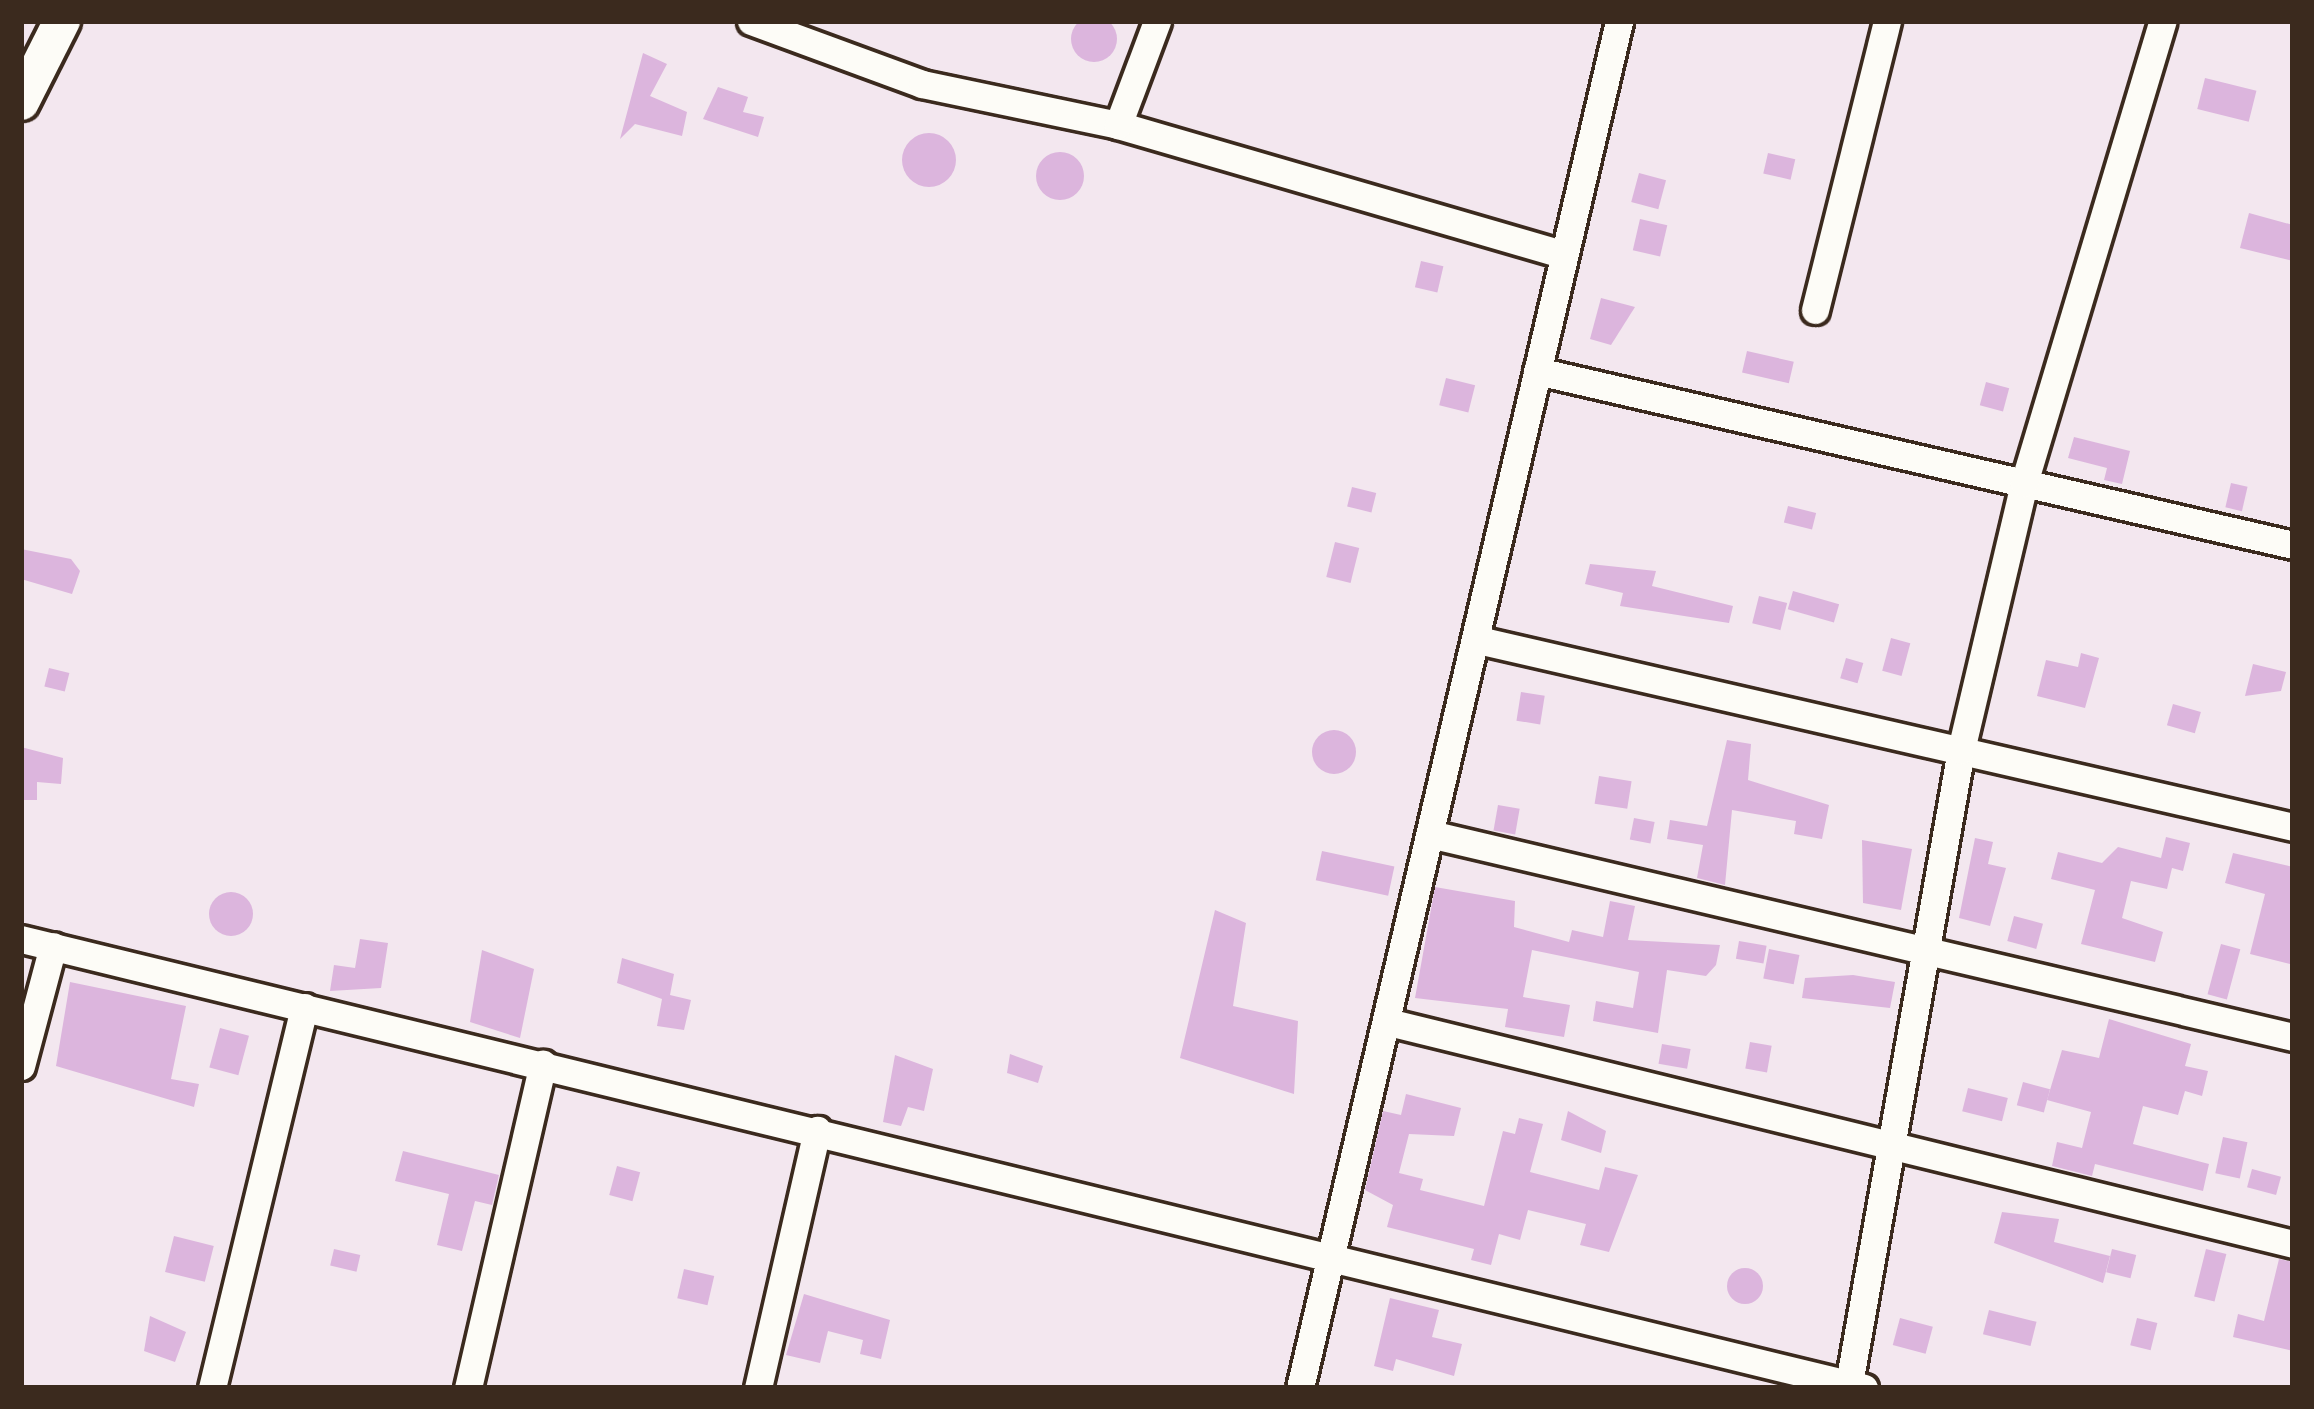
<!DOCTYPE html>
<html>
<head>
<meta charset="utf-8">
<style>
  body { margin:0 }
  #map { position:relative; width:2314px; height:1409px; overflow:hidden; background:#f3e7ef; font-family:"Indie Flower",sans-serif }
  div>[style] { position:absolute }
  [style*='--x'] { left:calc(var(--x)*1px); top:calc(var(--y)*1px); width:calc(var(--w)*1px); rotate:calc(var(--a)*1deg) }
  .building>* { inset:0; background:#dcb5dd; transform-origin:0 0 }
  .round { border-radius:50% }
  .roads { filter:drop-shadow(3px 0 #3b2a1e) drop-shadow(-3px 0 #3b2a1e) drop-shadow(0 3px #3b2a1e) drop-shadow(0 -3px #3b2a1e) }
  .minor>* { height:27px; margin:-13.5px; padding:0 13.5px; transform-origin:13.5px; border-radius:13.5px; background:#fdfcf7 }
  .tertiary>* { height:36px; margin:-18px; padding:0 18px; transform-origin:18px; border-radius:18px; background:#fdfcf7 }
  span { translate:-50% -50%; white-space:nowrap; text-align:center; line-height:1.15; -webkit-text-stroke:12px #fdfcf7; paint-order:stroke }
  .frame { position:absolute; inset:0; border:24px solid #3b2a1e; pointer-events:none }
</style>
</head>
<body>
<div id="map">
  <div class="building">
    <i class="round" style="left:1071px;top:16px;width:46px;height:46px"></i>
    <i style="clip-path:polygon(643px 53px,667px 64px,650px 96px,687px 112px,682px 136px,635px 124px,620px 139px)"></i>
    <i style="left:2205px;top:78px;width:53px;height:32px;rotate:14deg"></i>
    <i style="clip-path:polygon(718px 87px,748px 97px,743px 112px,764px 117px,758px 137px,703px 119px)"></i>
    <i class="round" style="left:902px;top:133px;width:54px;height:54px"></i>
    <i class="round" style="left:1036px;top:152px;width:48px;height:48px"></i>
    <i style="left:1768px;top:153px;width:28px;height:21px;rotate:13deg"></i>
    <i style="left:1639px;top:173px;width:28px;height:30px;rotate:15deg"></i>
    <i style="clip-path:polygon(2249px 213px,2293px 225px,2293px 261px,2240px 248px)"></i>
    <i style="left:1640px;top:219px;width:28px;height:32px;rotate:13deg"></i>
    <i style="left:1421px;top:261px;width:23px;height:27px;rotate:13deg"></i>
    <i style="clip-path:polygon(1601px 298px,1635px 307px,1611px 345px,1590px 339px)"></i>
    <i style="left:1747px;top:351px;width:48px;height:22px;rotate:13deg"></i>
    <i style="left:1446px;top:378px;width:30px;height:28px;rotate:14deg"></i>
    <i style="left:1986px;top:382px;width:24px;height:24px;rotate:15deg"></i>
    <i style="clip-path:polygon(2074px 437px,2130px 451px,2122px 484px,2104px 480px,2107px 468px,2068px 458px)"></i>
    <i style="left:2231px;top:483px;width:17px;height:25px;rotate:13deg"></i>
    <i style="left:1352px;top:487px;width:25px;height:20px;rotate:14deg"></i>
    <i style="left:1788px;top:506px;width:29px;height:17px;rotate:14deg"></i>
    <i style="left:1335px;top:542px;width:25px;height:36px;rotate:14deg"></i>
    <i style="clip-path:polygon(21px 549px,71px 559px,80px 571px,72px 594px,21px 579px)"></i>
    <i style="clip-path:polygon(1590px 564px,1656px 571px,1652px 586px,1733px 606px,1729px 623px,1620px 606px,1623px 593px,1585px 584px)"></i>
    <i style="left:1793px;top:591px;width:48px;height:19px;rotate:16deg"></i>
    <i style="left:1759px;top:596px;width:29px;height:28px;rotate:14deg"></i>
    <i style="left:1891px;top:638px;width:20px;height:34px;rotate:15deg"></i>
    <i style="clip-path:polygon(2081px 653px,2099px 658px,2085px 708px,2037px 696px,2046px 660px,2078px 667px)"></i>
    <i style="left:1846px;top:658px;width:18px;height:21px;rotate:16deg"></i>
    <i style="clip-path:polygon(2253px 664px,2286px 672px,2281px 691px,2245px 696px)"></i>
    <i style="left:49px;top:668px;width:21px;height:19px;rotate:14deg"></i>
    <i style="left:1521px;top:692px;width:24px;height:29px;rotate:9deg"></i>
    <i style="left:2173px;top:704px;width:29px;height:22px;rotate:16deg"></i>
    <i class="round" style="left:1312px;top:730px;width:44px;height:44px"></i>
    <i style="clip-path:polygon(1727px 740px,1751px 744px,1748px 780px,1829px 805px,1822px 839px,1794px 834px,1796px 821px,1732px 810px,1725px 885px,1697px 878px,1703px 845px,1667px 839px,1670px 820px,1707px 826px)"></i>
    <i style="clip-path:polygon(21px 747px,63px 758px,61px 784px,37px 782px,37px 800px,21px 800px)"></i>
    <i style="left:1599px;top:776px;width:33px;height:28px;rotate:9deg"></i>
    <i style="left:1498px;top:805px;width:22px;height:26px;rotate:10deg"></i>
    <i style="left:1634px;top:818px;width:21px;height:22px;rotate:11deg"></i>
    <i style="clip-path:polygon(2166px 837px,2190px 843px,2183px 871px,2172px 868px,2167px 889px,2131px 881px,2122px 918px,2163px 932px,2155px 962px,2081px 944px,2095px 890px,2051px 879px,2058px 852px,2102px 863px,2118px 847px,2161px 858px)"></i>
    <i style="clip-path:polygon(1975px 838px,1993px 842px,1988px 864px,2006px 868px,1990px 926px,1959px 918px)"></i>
    <i style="clip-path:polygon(1862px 840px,1912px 849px,1901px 910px,1863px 903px)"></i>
    <i style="left:1322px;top:851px;width:74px;height:30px;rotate:12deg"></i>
    <i style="clip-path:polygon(2233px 853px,2293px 867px,2290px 964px,2250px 954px,2265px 894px,2225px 883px)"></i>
    <i style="clip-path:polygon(1435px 887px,1515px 901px,1514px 927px,1569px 942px,1572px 930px,1603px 937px,1610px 901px,1635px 906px,1628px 940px,1720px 945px,1716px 965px,1706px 976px,1667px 970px,1658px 1033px,1593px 1021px,1596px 1001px,1633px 1008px,1639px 972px,1532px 950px,1523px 997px,1570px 1005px,1564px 1037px,1505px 1027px,1508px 1009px,1415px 998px)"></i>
    <i class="round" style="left:209px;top:892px;width:44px;height:44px"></i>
    <i style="clip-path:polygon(1215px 910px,1246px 923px,1233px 1006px,1298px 1021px,1294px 1094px,1180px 1058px)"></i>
    <i style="left:2014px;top:916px;width:30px;height:26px;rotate:15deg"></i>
    <i style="clip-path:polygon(360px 939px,388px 943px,381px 988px,330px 991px,334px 965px,355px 968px)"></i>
    <i style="left:1739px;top:941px;width:28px;height:18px;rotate:10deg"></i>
    <i style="left:2221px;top:944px;width:20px;height:52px;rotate:15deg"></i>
    <i style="left:1769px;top:949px;width:31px;height:30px;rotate:11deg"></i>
    <i style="clip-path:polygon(482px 950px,534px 969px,520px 1038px,470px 1022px)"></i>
    <i style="clip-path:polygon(622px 958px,674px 974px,670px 995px,691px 1000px,684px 1030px,657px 1026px,662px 999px,617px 983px)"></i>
    <i style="clip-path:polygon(1853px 975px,1895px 982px,1890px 1008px,1802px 998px,1805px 978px)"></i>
    <i style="clip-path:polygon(70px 982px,186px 1006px,171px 1079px,199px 1084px,194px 1107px,56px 1066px)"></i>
    <i style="clip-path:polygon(2109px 1019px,2191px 1044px,2185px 1066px,2208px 1071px,2202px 1096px,2185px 1091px,2178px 1115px,2143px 1106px,2133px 1144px,2209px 1164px,2203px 1191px,2095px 1164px,2092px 1176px,2052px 1166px,2057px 1142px,2082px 1148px,2091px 1112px,2047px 1100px,2062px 1050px,2099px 1058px)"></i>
    <i style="left:220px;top:1028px;width:30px;height:41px;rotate:15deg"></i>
    <i style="left:1750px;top:1042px;width:22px;height:27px;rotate:10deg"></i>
    <i style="left:1662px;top:1044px;width:29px;height:20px;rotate:10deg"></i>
    <i style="clip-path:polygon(1010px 1054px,1043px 1066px,1038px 1083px,1007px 1073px)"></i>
    <i style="clip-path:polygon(895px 1055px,933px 1069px,924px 1111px,908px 1107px,901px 1126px,883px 1122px)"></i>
    <i style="left:2023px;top:1082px;width:28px;height:24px;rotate:15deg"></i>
    <i style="left:1968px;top:1088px;width:41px;height:24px;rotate:14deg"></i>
    <i style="clip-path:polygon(1406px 1094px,1461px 1108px,1454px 1136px,1409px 1134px,1399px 1173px,1423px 1179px,1420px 1190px,1484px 1206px,1503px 1131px,1515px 1134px,1519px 1118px,1543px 1124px,1530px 1172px,1599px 1190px,1605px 1167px,1638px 1175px,1609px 1252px,1580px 1245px,1586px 1224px,1528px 1210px,1520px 1240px,1499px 1234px,1491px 1265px,1471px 1260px,1474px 1249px,1387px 1227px,1393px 1205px,1365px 1190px,1383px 1111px,1401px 1115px)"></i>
    <i style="clip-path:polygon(1568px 1111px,1606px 1131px,1601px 1153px,1561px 1140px)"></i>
    <i style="left:2223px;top:1137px;width:25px;height:37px;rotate:12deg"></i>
    <i style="clip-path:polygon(403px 1151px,499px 1175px,492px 1205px,475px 1201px,462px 1251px,437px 1245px,449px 1194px,395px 1181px)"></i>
    <i style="left:617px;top:1166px;width:24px;height:30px;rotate:15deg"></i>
    <i style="left:2252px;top:1169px;width:30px;height:19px;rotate:15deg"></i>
    <i style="clip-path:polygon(2002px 1212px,2059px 1219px,2054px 1242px,2110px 1256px,2103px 1283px,1994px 1243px)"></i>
    <i style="left:174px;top:1236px;width:41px;height:37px;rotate:14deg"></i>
    <i style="left:334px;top:1249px;width:27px;height:17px;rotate:13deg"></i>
    <i style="left:2112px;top:1249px;width:25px;height:24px;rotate:14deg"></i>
    <i style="left:2206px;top:1249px;width:21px;height:49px;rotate:14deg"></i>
    <i style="clip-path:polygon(2279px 1259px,2293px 1262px,2293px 1351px,2233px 1337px,2238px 1314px,2264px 1321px)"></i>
    <i class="round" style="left:1727px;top:1268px;width:36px;height:36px"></i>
    <i style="left:684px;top:1269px;width:31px;height:30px;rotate:13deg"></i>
    <i style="clip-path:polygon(804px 1294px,890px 1320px,881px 1359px,860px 1354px,863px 1340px,828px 1331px,820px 1363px,786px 1355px)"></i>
    <i style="clip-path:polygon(1390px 1298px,1439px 1310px,1432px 1337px,1462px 1344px,1454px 1376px,1396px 1359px,1393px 1371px,1374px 1366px)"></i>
    <i style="left:1989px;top:1310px;width:49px;height:25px;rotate:14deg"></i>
    <i style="clip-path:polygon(150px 1316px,186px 1332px,175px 1362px,144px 1351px)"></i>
    <i style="left:1900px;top:1318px;width:34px;height:28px;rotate:15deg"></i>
    <i style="left:2137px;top:1318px;width:21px;height:28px;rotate:14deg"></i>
  </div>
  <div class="roads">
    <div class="minor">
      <i style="--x:751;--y:21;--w:182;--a:20.2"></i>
      <i style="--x:922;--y:84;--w:200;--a:11.8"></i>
      <i style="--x:1118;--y:125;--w:463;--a:16.2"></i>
      <i style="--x:1118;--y:125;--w:111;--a:-69.4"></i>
      <i style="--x:1815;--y:310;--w:298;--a:-76"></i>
      <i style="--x:1537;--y:371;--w:776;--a:12.96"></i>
      <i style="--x:1478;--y:640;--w:836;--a:12.92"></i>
      <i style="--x:1434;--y:835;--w:882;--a:13.23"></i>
      <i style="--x:21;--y:939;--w:1897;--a:13.69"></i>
      <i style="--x:1388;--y:1022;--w:932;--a:13.78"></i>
      <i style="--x:21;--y:1066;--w:124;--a:-75.1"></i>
      <i style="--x:1849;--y:1384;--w:644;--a:-79.98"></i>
      <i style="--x:1961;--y:750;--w:274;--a:-76.7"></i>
      <i style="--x:2024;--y:483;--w:482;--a:-73.3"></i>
      <i style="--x:212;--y:1388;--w:392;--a:-76.4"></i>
      <i style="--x:468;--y:1388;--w:333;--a:-77"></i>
      <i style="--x:758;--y:1388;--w:265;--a:-77.1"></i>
      <i style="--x:1300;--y:1388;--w:1404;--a:-76.86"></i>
    </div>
    <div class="tertiary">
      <i style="--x:21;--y:102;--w:91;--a:-63.2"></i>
    </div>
  </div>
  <div class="frame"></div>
</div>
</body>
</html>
